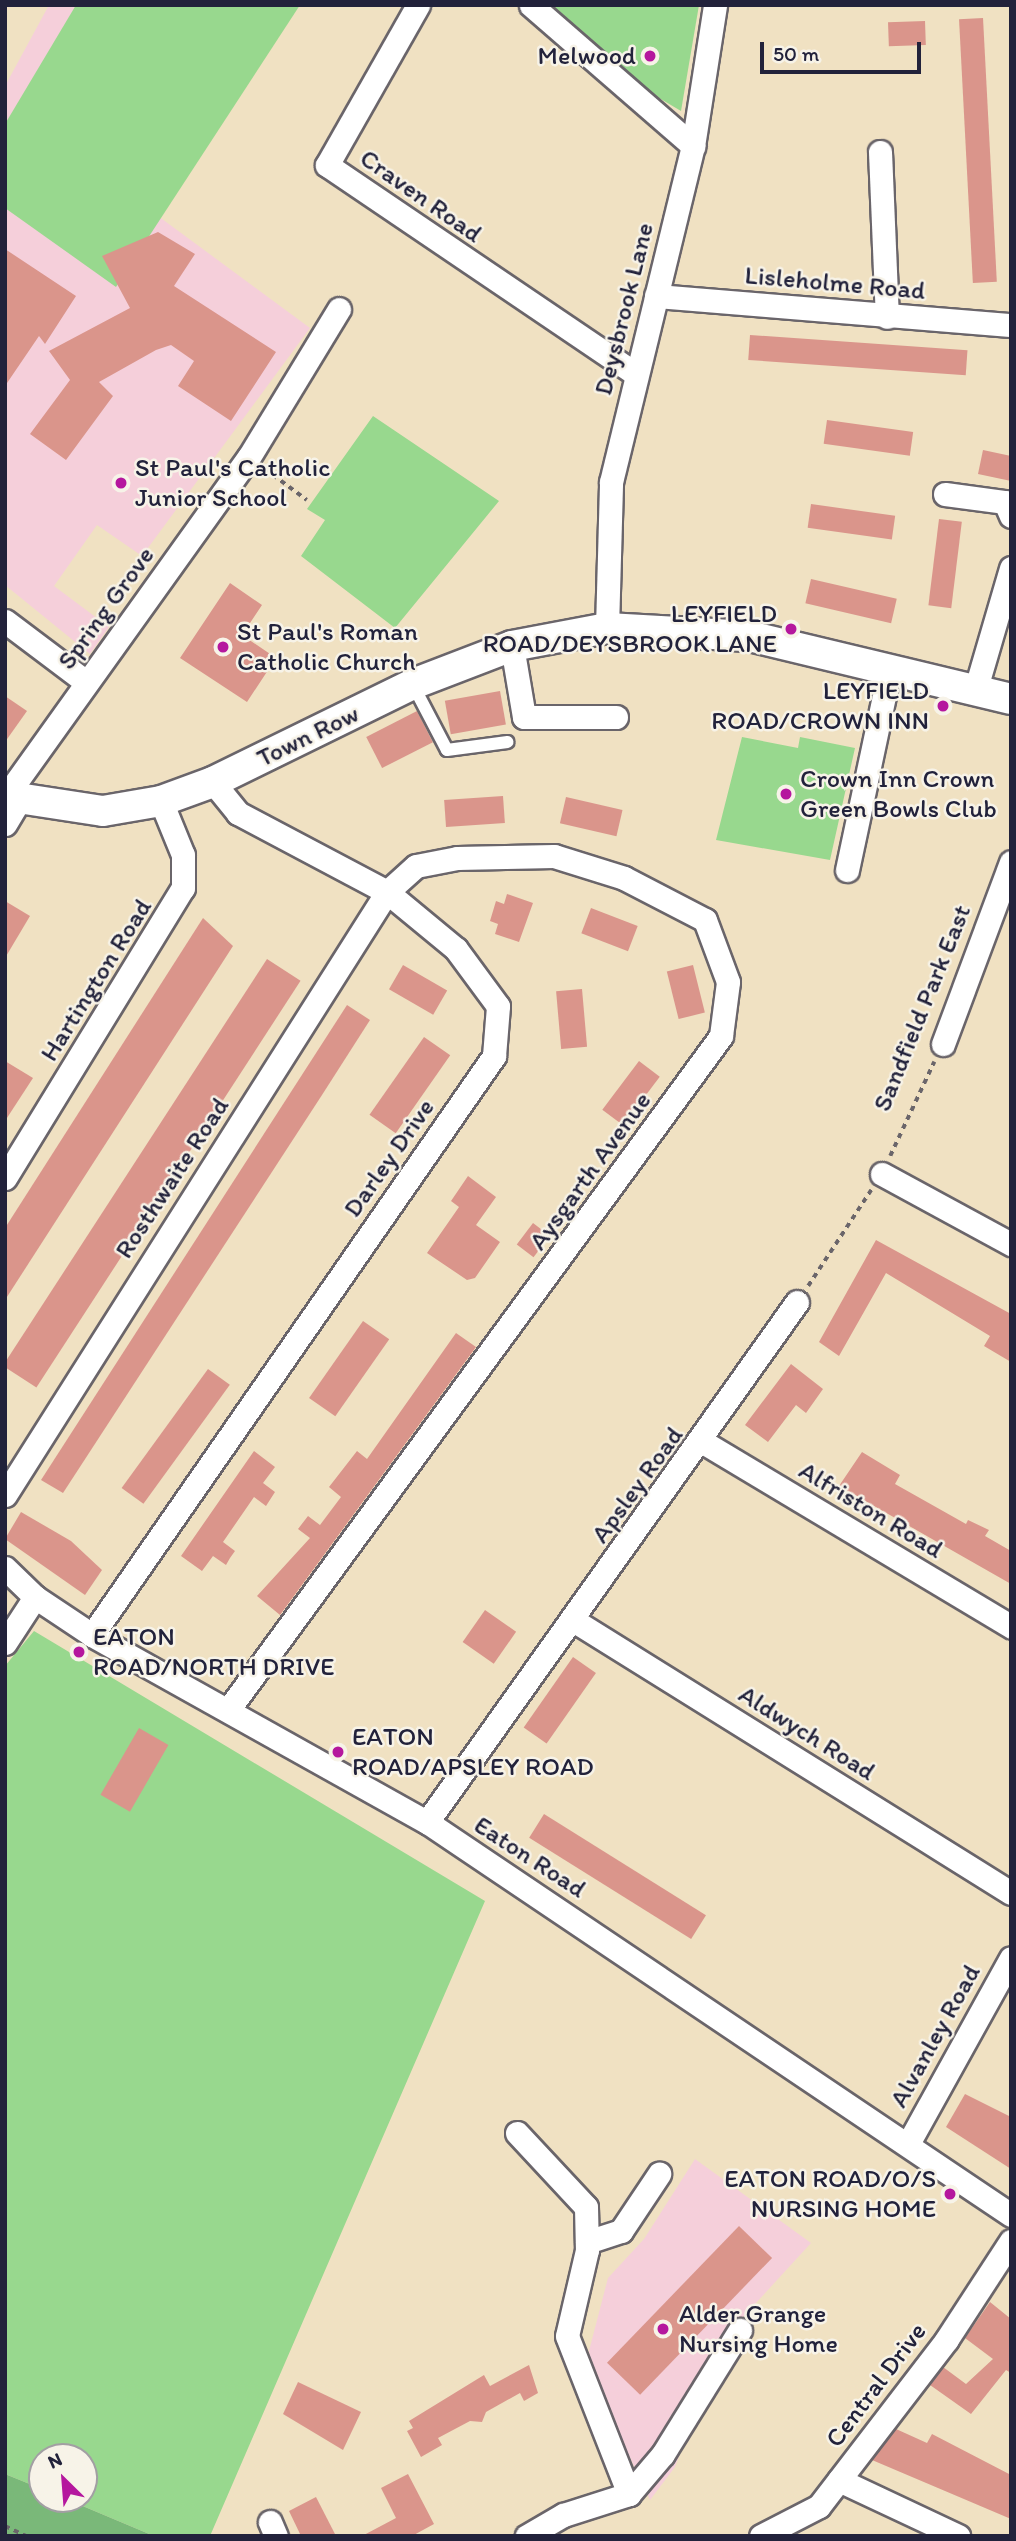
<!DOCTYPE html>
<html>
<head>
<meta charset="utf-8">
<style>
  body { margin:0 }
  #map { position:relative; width:1016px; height:2541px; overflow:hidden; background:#f0e1c2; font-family:Itim,sans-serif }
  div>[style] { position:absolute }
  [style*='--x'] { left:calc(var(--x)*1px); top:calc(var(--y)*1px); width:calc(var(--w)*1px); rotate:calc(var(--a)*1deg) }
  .built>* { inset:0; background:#f5cfda }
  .green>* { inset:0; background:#98d88e }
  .forest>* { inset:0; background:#7ab879 }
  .building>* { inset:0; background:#da958b; transform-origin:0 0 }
  .path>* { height:3.5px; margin-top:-1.75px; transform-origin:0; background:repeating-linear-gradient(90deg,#6a656a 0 5px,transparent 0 10px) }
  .roads { filter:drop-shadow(2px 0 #6a656a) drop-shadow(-2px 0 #6a656a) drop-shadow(0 2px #6a656a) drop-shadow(0 -2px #6a656a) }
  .service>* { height:12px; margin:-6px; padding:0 6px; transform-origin:6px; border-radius:6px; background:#fff }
  .minor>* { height:23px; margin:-11.5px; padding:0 11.5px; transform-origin:11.5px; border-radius:11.5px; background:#fff }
  .tertiary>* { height:30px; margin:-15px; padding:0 15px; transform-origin:15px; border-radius:15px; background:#fff }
  .dots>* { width:19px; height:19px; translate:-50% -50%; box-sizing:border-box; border:4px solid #f7f3e8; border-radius:50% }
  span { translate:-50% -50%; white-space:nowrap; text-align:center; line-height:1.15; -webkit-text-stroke:5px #f7f3e8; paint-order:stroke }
  .poi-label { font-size:26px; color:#22223b }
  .right { translate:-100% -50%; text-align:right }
  .left { translate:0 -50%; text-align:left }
  .street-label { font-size:26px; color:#22223b }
  .frame { position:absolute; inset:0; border:7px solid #22223b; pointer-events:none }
  .north { position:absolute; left:28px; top:2443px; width:70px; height:70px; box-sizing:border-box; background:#f7f3e8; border:2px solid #a29fa3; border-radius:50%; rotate:335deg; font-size:19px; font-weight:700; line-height:28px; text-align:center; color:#22223b }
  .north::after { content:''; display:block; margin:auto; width:24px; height:32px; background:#b5179e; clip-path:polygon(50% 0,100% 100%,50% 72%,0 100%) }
  .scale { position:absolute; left:760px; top:42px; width:161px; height:32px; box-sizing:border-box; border:4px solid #22223b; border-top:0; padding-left:9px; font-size:21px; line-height:24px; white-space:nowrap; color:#22223b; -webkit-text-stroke:5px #f7f3e8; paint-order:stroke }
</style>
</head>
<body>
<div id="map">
  <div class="built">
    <i style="clip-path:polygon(49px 5px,296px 5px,158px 216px,310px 328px,142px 556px,97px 525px,54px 586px,109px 627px,90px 654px,5px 585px,5px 86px)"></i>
    <i style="clip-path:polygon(695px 2159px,811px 2243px,722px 2340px,675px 2467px,650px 2500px,592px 2378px,589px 2351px,608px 2278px,644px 2239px)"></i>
  </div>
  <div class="green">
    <i style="clip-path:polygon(76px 5px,300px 5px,116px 287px,5px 208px,5px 124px)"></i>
    <i style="clip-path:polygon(550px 5px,699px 5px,681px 111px,654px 95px)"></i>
    <i style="clip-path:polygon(373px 416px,499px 501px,395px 628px,301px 556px,325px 520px,307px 509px)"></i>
    <i style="clip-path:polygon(742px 737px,798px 748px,800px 737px,855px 748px,830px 860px,716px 840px)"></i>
    <i style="clip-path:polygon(34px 1631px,485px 1901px,210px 2536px,154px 2536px,66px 2499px,84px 2499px,84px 2457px,42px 2457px,42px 2489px,5px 2474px,5px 1666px)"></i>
  </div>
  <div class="forest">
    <i style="clip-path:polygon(5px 2474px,42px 2489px,42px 2499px,66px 2499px,154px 2536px,5px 2536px)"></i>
  </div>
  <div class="building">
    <i style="left:983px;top:18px;width:264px;height:24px;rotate:87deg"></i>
    <i style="left:925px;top:21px;width:24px;height:37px;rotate:88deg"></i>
    <i style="clip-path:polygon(158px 232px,195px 254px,174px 286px,276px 352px,231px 421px,178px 386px,194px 361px,171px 345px,156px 350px,99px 382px,113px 396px,66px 460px,30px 434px,70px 380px,49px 351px,130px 308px,102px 256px)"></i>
    <i style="clip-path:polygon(5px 249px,76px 296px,45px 344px,39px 336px,5px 386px)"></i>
    <i style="left:750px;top:335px;width:218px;height:25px;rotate:4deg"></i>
    <i style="left:827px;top:420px;width:87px;height:24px;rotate:8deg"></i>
    <i style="clip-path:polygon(983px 450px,1011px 456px,1011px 481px,978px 474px)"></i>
    <i style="left:811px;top:504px;width:85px;height:24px;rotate:8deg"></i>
    <i style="left:939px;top:519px;width:23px;height:87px;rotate:7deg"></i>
    <i style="left:811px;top:579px;width:88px;height:25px;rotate:13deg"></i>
    <i style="clip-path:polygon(230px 583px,262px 605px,242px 635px,276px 658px,247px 702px,180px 658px)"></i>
    <i style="left:500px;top:691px;width:34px;height:56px;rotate:80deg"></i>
    <i style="clip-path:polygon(5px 696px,27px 711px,5px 742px)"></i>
    <i style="left:417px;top:711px;width:35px;height:57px;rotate:63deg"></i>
    <i style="left:503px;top:796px;width:27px;height:59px;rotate:86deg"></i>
    <i style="left:566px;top:797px;width:58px;height:27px;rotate:13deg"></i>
    <i style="clip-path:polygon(507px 894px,533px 903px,519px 942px,495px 934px,498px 924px,490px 921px,496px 901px,504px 904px)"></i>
    <i style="clip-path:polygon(5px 901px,30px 916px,5px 958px)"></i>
    <i style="left:591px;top:908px;width:50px;height:27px;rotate:21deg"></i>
    <i style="clip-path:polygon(203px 918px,233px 946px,5px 1300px,5px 1228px)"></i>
    <i style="left:267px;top:959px;width:40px;height:485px;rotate:33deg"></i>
    <i style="left:403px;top:965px;width:51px;height:28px;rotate:30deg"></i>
    <i style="left:693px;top:965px;width:49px;height:27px;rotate:76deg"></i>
    <i style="left:582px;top:989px;width:58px;height:26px;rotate:85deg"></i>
    <i style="clip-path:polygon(347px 1005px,370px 1020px,322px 1095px,63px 1493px,41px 1480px)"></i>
    <i style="left:424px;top:1037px;width:32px;height:95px;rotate:35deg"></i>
    <i style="clip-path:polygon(5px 1061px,33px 1078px,5px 1121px)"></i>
    <i style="left:639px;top:1061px;width:26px;height:61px;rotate:37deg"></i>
    <i style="clip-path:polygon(468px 1176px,496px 1197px,476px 1225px,500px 1242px,475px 1278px,467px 1280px,427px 1253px,459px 1207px,451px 1201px)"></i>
    <i style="left:533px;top:1223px;width:21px;height:27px;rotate:37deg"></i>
    <i style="clip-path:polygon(876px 1240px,1011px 1314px,1011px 1362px,984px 1346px,990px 1336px,886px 1273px,839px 1356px,819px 1342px)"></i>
    <i style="left:363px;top:1321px;width:32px;height:94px;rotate:35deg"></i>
    <i style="clip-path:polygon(456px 1333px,476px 1347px,280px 1615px,257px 1596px,310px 1538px,298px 1529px,308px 1516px,320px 1525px,341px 1497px,329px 1487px,357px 1451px,367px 1459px)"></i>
    <i style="clip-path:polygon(791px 1364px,823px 1389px,806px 1413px,796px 1405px,768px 1442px,745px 1425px)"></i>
    <i style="left:208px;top:1369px;width:27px;height:147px;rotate:36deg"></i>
    <i style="clip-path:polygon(254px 1451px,275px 1467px,263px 1483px,275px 1492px,266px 1506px,254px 1497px,223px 1542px,235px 1551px,230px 1558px,226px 1565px,213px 1556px,202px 1571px,181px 1556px)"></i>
    <i style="clip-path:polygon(862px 1452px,900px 1475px,895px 1484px,966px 1524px,968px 1520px,989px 1530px,985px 1536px,1011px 1551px,1011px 1584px,839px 1486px)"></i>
    <i style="clip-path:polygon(21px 1512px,71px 1541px,102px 1570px,85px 1595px,5px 1539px)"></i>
    <i style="left:485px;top:1610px;width:38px;height:39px;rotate:35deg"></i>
    <i style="left:573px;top:1657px;width:28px;height:86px;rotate:35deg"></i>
    <i style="left:139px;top:1728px;width:34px;height:77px;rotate:30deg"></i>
    <i style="left:544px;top:1814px;width:191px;height:28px;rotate:32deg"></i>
    <i style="clip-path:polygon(965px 2094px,1011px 2117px,1011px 2169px,946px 2127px)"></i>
    <i style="left:739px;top:2226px;width:46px;height:190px;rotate:44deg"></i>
    <i style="clip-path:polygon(990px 2302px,1011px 2319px,1011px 2373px,1006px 2370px,971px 2414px,930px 2385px,943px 2367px,966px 2384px,993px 2359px,965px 2338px)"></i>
    <i style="clip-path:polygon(529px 2365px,538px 2393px,524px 2401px,520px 2393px,486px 2412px,482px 2422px,470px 2421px,438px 2438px,442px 2445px,421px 2457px,407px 2431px,413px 2428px,409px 2421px,484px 2375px,490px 2386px)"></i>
    <i style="clip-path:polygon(298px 2382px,361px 2412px,343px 2450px,283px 2414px)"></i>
    <i style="clip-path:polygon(896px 2429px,927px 2443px,932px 2434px,1011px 2475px,1011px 2519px,872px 2460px)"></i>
    <i style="clip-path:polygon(408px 2474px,434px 2524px,412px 2536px,362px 2536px,396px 2518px,381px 2488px)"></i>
    <i style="clip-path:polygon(316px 2497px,336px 2536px,301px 2536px,289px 2511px)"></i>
  </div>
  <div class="path">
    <i style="--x:265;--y:469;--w:52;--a:36.4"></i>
    <i style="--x:890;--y:1156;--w:104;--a:-64.9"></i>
    <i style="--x:808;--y:1286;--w:115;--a:-56.7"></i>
    <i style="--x:5;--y:2526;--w:23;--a:25"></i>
  </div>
  <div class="roads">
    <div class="service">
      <i style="--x:413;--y:685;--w:73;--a:62.4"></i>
      <i style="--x:447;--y:750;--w:61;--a:-7.6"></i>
    </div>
    <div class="minor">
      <i style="--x:418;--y:5;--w:184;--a:119.6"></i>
      <i style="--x:327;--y:165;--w:373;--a:34.1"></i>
      <i style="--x:531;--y:5;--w:215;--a:41"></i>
      <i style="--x:880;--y:152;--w:165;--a:87.6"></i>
      <i style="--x:656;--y:296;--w:356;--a:4.7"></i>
      <i style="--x:945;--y:494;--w:61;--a:7.6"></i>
      <i style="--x:1005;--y:502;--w:15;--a:67"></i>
      <i style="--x:5;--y:621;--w:101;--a:37"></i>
      <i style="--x:607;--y:628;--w:146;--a:-88.4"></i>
      <i style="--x:611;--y:482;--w:346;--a:-76.3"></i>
      <i style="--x:693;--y:146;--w:143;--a:-81.1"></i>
      <i style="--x:512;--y:646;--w:72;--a:80.4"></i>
      <i style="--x:524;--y:717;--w:92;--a:0"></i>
      <i style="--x:976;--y:688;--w:125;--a:-73.7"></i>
      <i style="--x:6;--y:796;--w:417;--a:-54.4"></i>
      <i style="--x:249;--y:457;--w:173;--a:-58.7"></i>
      <i style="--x:5;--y:824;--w:27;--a:-59"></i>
      <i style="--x:847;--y:870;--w:207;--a:-78"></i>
      <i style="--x:943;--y:1044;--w:194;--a:-69.5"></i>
      <i style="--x:882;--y:1174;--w:147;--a:28.5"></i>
      <i style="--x:5;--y:1178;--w:340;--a:-58.5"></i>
      <i style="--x:183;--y:888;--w:33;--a:-90"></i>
      <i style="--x:183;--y:855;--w:58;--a:-112.2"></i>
      <i style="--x:703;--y:1442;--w:359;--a:30.9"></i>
      <i style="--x:5;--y:1495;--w:714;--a:-57.65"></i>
      <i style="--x:387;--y:892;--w:39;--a:-42"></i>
      <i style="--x:416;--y:866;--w:42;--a:-11"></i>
      <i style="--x:457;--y:858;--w:97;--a:-1.2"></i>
      <i style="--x:554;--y:856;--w:73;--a:17.4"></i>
      <i style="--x:624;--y:878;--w:91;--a:27.4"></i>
      <i style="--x:705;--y:920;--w:66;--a:69.6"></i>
      <i style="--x:728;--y:982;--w:54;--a:97.4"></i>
      <i style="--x:721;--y:1036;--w:835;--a:126.18"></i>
      <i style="--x:5;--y:1568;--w:42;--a:44"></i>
      <i style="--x:35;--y:1597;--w:69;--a:33.7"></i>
      <i style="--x:92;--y:1635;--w:384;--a:29.2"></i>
      <i style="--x:427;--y:1822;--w:704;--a:33.94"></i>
      <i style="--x:573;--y:1620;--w:516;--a:31.93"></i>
      <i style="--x:92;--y:1635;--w:705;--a:-55.23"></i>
      <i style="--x:494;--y:1056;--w:50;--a:-85.4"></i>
      <i style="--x:498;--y:1006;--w:71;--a:-126.4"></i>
      <i style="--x:456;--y:949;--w:89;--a:-140.4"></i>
      <i style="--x:387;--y:892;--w:169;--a:-152.1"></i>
      <i style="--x:238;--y:813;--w:40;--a:-129"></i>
      <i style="--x:5;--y:1643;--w:55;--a:-56.9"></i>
      <i style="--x:427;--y:1822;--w:638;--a:-54.57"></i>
      <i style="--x:517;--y:2133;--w:101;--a:47"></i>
      <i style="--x:586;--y:2207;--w:43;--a:88.7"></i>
      <i style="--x:587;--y:2250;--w:88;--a:103.1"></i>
      <i style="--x:567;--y:2336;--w:170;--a:68.6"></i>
      <i style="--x:629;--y:2494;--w:69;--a:162.3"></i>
      <i style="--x:563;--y:2515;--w:42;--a:149.7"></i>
      <i style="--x:909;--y:2142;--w:210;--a:-61"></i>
      <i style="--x:587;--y:2242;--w:36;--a:-18"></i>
      <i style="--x:621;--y:2231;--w:69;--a:-56.3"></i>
      <i style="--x:839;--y:2480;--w:132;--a:25.2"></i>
      <i style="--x:629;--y:2494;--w:52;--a:-49.6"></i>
      <i style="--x:663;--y:2454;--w:146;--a:-58.2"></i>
      <i style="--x:270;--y:2522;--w:15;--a:67"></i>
      <i style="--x:761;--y:2536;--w:65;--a:-27.3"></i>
      <i style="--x:819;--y:2506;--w:210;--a:-52.5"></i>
      <i style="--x:947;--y:2339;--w:117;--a:-56.9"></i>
    </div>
    <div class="tertiary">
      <i style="--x:5;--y:796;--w:99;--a:8.7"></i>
      <i style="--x:103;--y:811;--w:59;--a:-9.8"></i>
      <i style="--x:161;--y:801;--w:55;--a:-20.1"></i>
      <i style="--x:213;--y:782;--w:223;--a:-26.1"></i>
      <i style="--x:413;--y:684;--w:106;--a:-21"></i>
      <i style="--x:512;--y:646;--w:97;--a:-10.7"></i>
      <i style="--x:607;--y:628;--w:142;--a:3.2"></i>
      <i style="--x:749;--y:636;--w:269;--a:13.5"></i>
    </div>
  </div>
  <div class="dots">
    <i style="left:650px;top:56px;background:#b5179e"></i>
    <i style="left:121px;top:483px;background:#b5179e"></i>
    <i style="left:791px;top:629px;background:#b5179e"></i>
    <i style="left:223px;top:647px;background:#b5179e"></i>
    <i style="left:943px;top:706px;background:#b5179e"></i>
    <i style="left:786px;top:794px;background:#b5179e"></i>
    <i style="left:79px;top:1652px;background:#b5179e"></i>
    <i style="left:338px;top:1752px;background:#b5179e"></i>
    <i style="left:950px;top:2194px;background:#b5179e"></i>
    <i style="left:663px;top:2329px;background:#b5179e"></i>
  </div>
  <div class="poi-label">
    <span class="right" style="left:636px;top:56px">Melwood</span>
    <span class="left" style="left:135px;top:483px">St Paul's Catholic<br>Junior School</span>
    <span class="right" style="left:777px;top:629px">LEYFIELD<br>ROAD/DEYSBROOK LANE</span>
    <span class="left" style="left:237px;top:647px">St Paul's Roman<br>Catholic Church</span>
    <span class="right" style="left:929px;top:706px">LEYFIELD<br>ROAD/CROWN INN</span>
    <span class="left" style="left:800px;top:794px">Crown Inn Crown<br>Green Bowls Club</span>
    <span class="left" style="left:93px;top:1652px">EATON<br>ROAD/NORTH DRIVE</span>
    <span class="left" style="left:352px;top:1752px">EATON<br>ROAD/APSLEY ROAD</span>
    <span class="right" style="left:936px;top:2194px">EATON ROAD/O/S<br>NURSING HOME</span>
    <span class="left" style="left:679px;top:2329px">Alder Grange<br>Nursing Home</span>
  </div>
  <div class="street-label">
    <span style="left:421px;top:196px;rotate:35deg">Craven Road</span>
    <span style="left:835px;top:283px;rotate:5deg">Lisleholme Road</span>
    <span style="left:624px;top:309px;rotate:-76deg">Deysbrook Lane</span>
    <span style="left:106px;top:608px;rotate:-54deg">Spring Grove</span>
    <span style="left:308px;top:736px;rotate:-26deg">Town Row</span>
    <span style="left:96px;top:980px;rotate:-58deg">Hartington Road</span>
    <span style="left:922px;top:1008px;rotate:-68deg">Sandfield Park East</span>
    <span style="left:389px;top:1158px;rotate:-55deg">Darley Drive</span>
    <span style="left:590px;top:1171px;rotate:-54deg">Aysgarth Avenue</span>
    <span style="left:172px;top:1178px;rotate:-57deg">Rosthwaite Road</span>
    <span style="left:637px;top:1485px;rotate:-54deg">Apsley Road</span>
    <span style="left:871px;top:1510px;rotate:31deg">Alfriston Road</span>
    <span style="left:807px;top:1733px;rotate:32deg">Aldwych Road</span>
    <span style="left:530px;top:1857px;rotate:33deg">Eaton Road</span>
    <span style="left:935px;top:2036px;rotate:-61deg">Alvanley Road</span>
    <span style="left:876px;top:2385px;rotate:-53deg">Central Drive</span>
  </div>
  <div class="frame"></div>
  <div class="north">N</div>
  <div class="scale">50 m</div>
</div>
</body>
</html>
